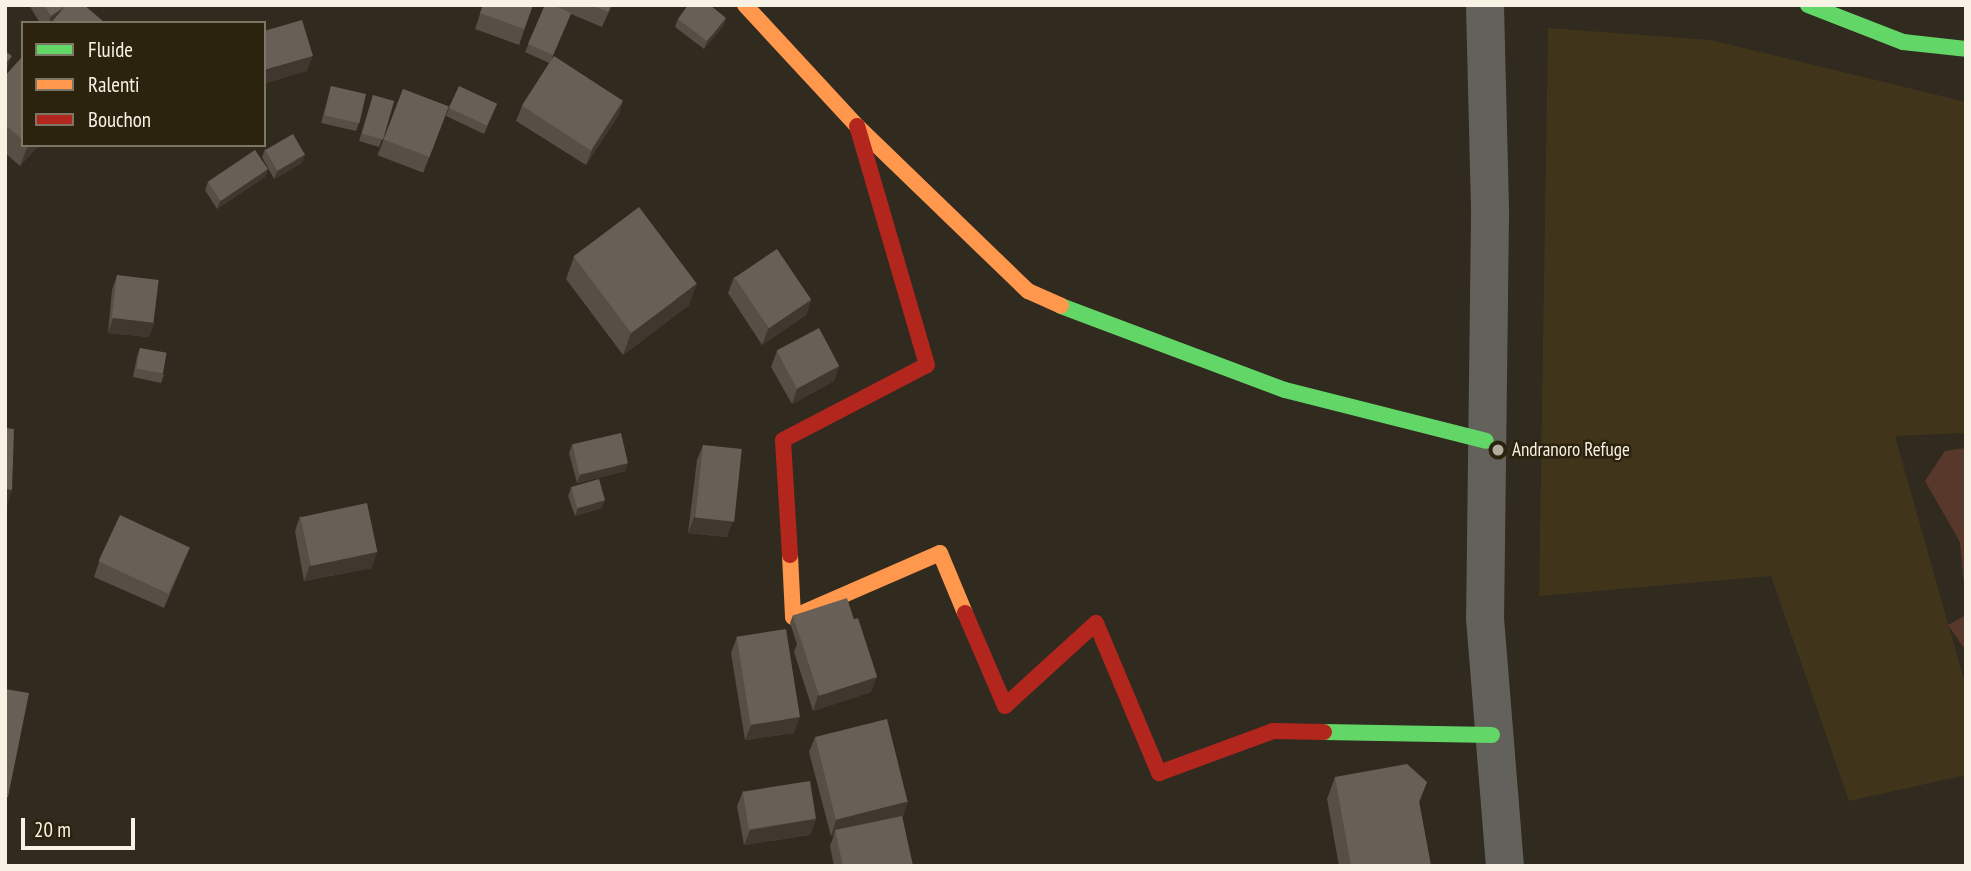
<!DOCTYPE html>
<html>
<head>
<meta charset="utf-8">
<style>
  body { margin:0 }
  #map { position:relative; width:1971px; height:871px; overflow:hidden; background:#302a1f; font-family:"PT Sans Narrow",sans-serif }
  div>[style] { position:absolute }
  [style*='--x'] { left:calc(var(--x)*1px); top:calc(var(--y)*1px); width:calc(var(--w)*1px); rotate:calc(var(--a)*1deg) }
  .built>* { inset:0; background:#40341a }
  .green>* { inset:0; background:#59382c }
  .street>* { height:38px; margin:-19px; padding:0 19px; transform-origin:19px; border-radius:19px; background:#63615b }
  .fast>* { height:16px; margin:-8px; padding:0 8px; transform-origin:8px; border-radius:8px; background:#63d668 }
  .slow>* { height:16px; margin:-8px; padding:0 8px; transform-origin:8px; border-radius:8px; background:#ff974d }
  .jam>* { height:16px; margin:-8px; padding:0 8px; transform-origin:8px; border-radius:8px; background:#b3261e }
  .wall>* { inset:0; background:#574e45; transform-origin:0 0 }
  .shaded-wall>* { inset:0; background:#40382f }
  .building>* { inset:0; background:#686056; transform-origin:0 0 }
  .dots>* { width:19px; height:19px; translate:-50% -50%; box-sizing:border-box; border:4px solid #2c230e; border-radius:50% }
  span { translate:-50% -50%; white-space:nowrap; text-align:center; line-height:1.15; -webkit-text-stroke:5px #2c230e; paint-order:stroke }
  .poi-label { font-size:19px; color:#f8f2e5 }
  .left { translate:0 -50%; text-align:left }
  .frame { position:absolute; inset:0; border:7px solid #f8f2e5; pointer-events:none }
  .legend { position:absolute; left:21px; top:21px; width:245px; height:126px; box-sizing:border-box; background:#2c230e; border:2px solid #7e7664; margin:0; padding:9px 12px; list-style:none; font-size:21px; color:#f8f2e5 }
  .legend li { display:flex; align-items:center; gap:14px; height:35px }
  .legend b { width:35px; border:2px solid #7e7664 }
  .scale { position:absolute; left:21px; top:818px; width:114px; height:32px; box-sizing:border-box; border:4px solid #f8f2e5; border-top:0; padding-left:9px; font-size:21px; line-height:24px; white-space:nowrap; color:#f8f2e5; -webkit-text-stroke:5px #2c230e; paint-order:stroke }
</style>
</head>
<body>
<div id="map">
  <div class="built">
    <i style="clip-path:polygon(1548px 28px,1711px 40px,1966px 102px,1966px 433px,1895px 436px,1966px 687px,1966px 775px,1849px 801px,1771px 576px,1539px 596px)"></i>
  </div>
  <div class="green">
    <i style="clip-path:polygon(1966px 448px,1966px 583px,1964px 585px,1960px 542px,1925px 481px,1945px 451px)"></i>
    <i style="clip-path:polygon(1966px 615px,1966px 651px,1948px 625px)"></i>
  </div>
  <div class="street">
    <i style="--x:1485;--y:5;--w:211;--a:88.6"></i>
    <i style="--x:1490;--y:216;--w:402;--a:90.7"></i>
    <i style="--x:1485;--y:618;--w:249;--a:85.4"></i>
  </div>
  <div class="fast">
    <i style="--x:1808;--y:5;--w:102;--a:21.3"></i>
    <i style="--x:1903;--y:42;--w:63;--a:6.3"></i>
    <i style="--x:1061;--y:306;--w:239;--a:20.6"></i>
    <i style="--x:1285;--y:390;--w:207;--a:14.2"></i>
    <i style="--x:1324;--y:732;--w:168;--a:1"></i>
  </div>
  <div class="slow">
    <i style="--x:745;--y:5;--w:165;--a:47.2"></i>
    <i style="--x:857;--y:126;--w:238;--a:44"></i>
    <i style="--x:1028;--y:291;--w:36;--a:24"></i>
    <i style="--x:790;--y:555;--w:62;--a:87.2"></i>
    <i style="--x:793;--y:617;--w:160;--a:-23.5"></i>
    <i style="--x:940;--y:553;--w:65;--a:67.4"></i>
  </div>
  <div class="jam">
    <i style="--x:790;--y:555;--w:115;--a:-93.5"></i>
    <i style="--x:783;--y:440;--w:162;--a:-27.5"></i>
    <i style="--x:927;--y:365;--w:249;--a:-106.3"></i>
    <i style="--x:965;--y:613;--w:101;--a:66.7"></i>
    <i style="--x:1005;--y:706;--w:123;--a:-42.4"></i>
    <i style="--x:1096;--y:623;--w:163;--a:67.2"></i>
    <i style="--x:1159;--y:773;--w:121;--a:-20.2"></i>
    <i style="--x:1273;--y:731;--w:51;--a:1.1"></i>
  </div>
  <div class="wall">
    <i style="clip-path:polygon(29px 5px,84px 5px,105px 23px,40px 23px)"></i>
    <i style="clip-path:polygon(483px 5px,533px 5px,519px 45px,475px 29px)"></i>
    <i style="clip-path:polygon(545px 5px,612px 5px,602px 27px,571px 14px,552px 58px,623px 101px,618px 116px,586px 165px,516px 121px,522px 106px,549px 63px,525px 52px)"></i>
    <i style="clip-path:polygon(726px 18px,723px 26px,704px 49px,675px 27px,678px 19px)"></i>
    <i style="clip-path:polygon(23px 56px,23px 145px,39px 145px,20px 166px,5px 153px,5px 76px)"></i>
    <i style="clip-path:polygon(331px 86px,359px 123px,356px 131px,321px 123px)"></i>
    <i style="left:403px;top:89px;width:49px;height:71px;rotate:21deg"></i>
    <i style="clip-path:polygon(373px 95px,382px 139px,379px 147px,359px 141px)"></i>
    <i style="clip-path:polygon(497px 104px,484px 134px,446px 116px,449px 108px)"></i>
    <i style="clip-path:polygon(265px 149px,302px 163px,274px 179px,262px 157px)"></i>
    <i style="clip-path:polygon(268px 169px,265px 177px,217px 209px,205px 190px,208px 182px)"></i>
    <i style="clip-path:polygon(574px 257px,689px 305px,623px 355px,566px 279px)"></i>
    <i style="clip-path:polygon(117px 275px,149px 337px,108px 333px,112px 290px)"></i>
    <i style="clip-path:polygon(734px 277px,811px 300px,806px 315px,762px 345px,728px 293px)"></i>
    <i style="clip-path:polygon(140px 348px,164px 375px,161px 383px,133px 377px,137px 356px)"></i>
    <i style="clip-path:polygon(777px 351px,839px 366px,834px 381px,792px 404px,771px 367px)"></i>
    <i style="clip-path:polygon(572px 445px,625px 471px,577px 483px,569px 453px)"></i>
    <i style="clip-path:polygon(703px 445px,727px 537px,688px 533px,697px 460px)"></i>
    <i style="clip-path:polygon(571px 488px,602px 508px,575px 516px,568px 496px)"></i>
    <i style="clip-path:polygon(300px 516px,372px 568px,304px 581px,295px 531px)"></i>
    <i style="clip-path:polygon(190px 547px,164px 608px,94px 577px,99px 562px)"></i>
    <i style="clip-path:polygon(793px 615px,871px 692px,813px 711px,794px 652px,797px 644px,790px 623px)"></i>
    <i style="clip-path:polygon(737px 637px,794px 733px,745px 740px,731px 653px)"></i>
    <i style="clip-path:polygon(815px 737px,908px 801px,902px 817px,913px 866px,834px 866px,830px 846px,834px 835px,831px 836px,809px 752px)"></i>
    <i style="clip-path:polygon(1335px 777px,1427px 782px,1419px 803px,1431px 866px,1339px 866px,1327px 799px)"></i>
    <i style="clip-path:polygon(743px 791px,816px 819px,810px 835px,744px 845px,737px 806px)"></i>
  </div>
  <div class="shaded-wall">
    <i style="clip-path:polygon(68px 5px,59px 23px,49px 23px,51px 16px)"></i>
    <i style="clip-path:polygon(726px 18px,723px 26px,704px 49px,707px 41px)"></i>
    <i style="clip-path:polygon(12px 56px,6px 72px,5px 73px,5px 64px)"></i>
    <i style="clip-path:polygon(313px 56px,307px 71px,264px 84px,264px 70px)"></i>
    <i style="clip-path:polygon(623px 101px,618px 116px,586px 165px,592px 150px)"></i>
    <i style="clip-path:polygon(28px 145px,39px 145px,20px 166px)"></i>
    <i style="clip-path:polygon(305px 155px,302px 163px,274px 179px,277px 171px)"></i>
    <i style="clip-path:polygon(268px 169px,265px 177px,217px 209px,220px 201px)"></i>
    <i style="clip-path:polygon(697px 284px,689px 305px,623px 355px,631px 333px)"></i>
    <i style="clip-path:polygon(811px 300px,806px 315px,762px 345px,768px 329px)"></i>
    <i style="clip-path:polygon(113px 318px,155px 322px,149px 337px,108px 333px)"></i>
    <i style="clip-path:polygon(839px 366px,834px 381px,792px 404px,797px 389px)"></i>
    <i style="clip-path:polygon(628px 463px,625px 471px,577px 483px,580px 475px)"></i>
    <i style="clip-path:polygon(5px 489px,12px 490px,7px 505px,5px 505px)"></i>
    <i style="clip-path:polygon(605px 500px,602px 508px,575px 516px,578px 508px)"></i>
    <i style="clip-path:polygon(694px 517px,733px 521px,727px 537px,688px 533px)"></i>
    <i style="clip-path:polygon(377px 552px,372px 568px,304px 581px,310px 565px)"></i>
    <i style="clip-path:polygon(877px 677px,871px 692px,813px 711px,818px 695px)"></i>
    <i style="clip-path:polygon(800px 717px,794px 733px,745px 740px,751px 725px)"></i>
    <i style="clip-path:polygon(908px 801px,903px 817px,836px 834px,835px 830px,834px 835px,831px 836px,836px 820px)"></i>
    <i style="clip-path:polygon(816px 819px,810px 835px,744px 845px,750px 830px)"></i>
  </div>
  <div class="building">
    <i style="clip-path:polygon(44px 5px,66px 5px,51px 16px)"></i>
    <i style="clip-path:polygon(66px 5px,84px 5px,105px 23px,51px 23px)"></i>
    <i style="clip-path:polygon(483px 5px,533px 5px,524px 29px,480px 13px)"></i>
    <i style="clip-path:polygon(545px 5px,553px 5px,571px 13px,553px 55px,528px 44px)"></i>
    <i style="clip-path:polygon(592px 5px,611px 5px,608px 12px)"></i>
    <i style="clip-path:polygon(688px 5px,710px 5px,726px 18px,707px 41px,678px 19px)"></i>
    <i style="clip-path:polygon(302px 20px,313px 56px,264px 70px,264px 31px)"></i>
    <i style="clip-path:polygon(5px 51px,12px 56px,5px 64px)"></i>
    <i style="clip-path:polygon(23px 56px,23px 140px,5px 125px,5px 76px)"></i>
    <i style="left:554px;top:56px;width:82px;height:59px;rotate:33deg"></i>
    <i style="left:331px;top:86px;width:36px;height:30px;rotate:13deg"></i>
    <i style="left:459px;top:86px;width:42px;height:24px;rotate:25deg"></i>
    <i style="left:403px;top:89px;width:49px;height:54px;rotate:21deg"></i>
    <i style="left:373px;top:95px;width:22px;height:40px;rotate:16deg"></i>
    <i style="left:293px;top:134px;width:24px;height:32px;rotate:60deg"></i>
    <i style="left:255px;top:150px;width:23px;height:57px;rotate:56deg"></i>
    <i style="left:639px;top:207px;width:96px;height:82px;rotate:53deg"></i>
    <i style="left:777px;top:249px;width:61px;height:51px;rotate:56deg"></i>
    <i style="left:117px;top:275px;width:42px;height:43px;rotate:7deg"></i>
    <i style="left:819px;top:328px;width:43px;height:48px;rotate:62deg"></i>
    <i style="left:140px;top:348px;width:27px;height:21px;rotate:10deg"></i>
    <i style="clip-path:polygon(5px 428px,14px 429px,12px 490px,5px 489px)"></i>
    <i style="left:621px;top:433px;width:31px;height:50px;rotate:77deg"></i>
    <i style="left:703px;top:445px;width:39px;height:73px;rotate:6deg"></i>
    <i style="left:599px;top:479px;width:22px;height:29px;rotate:74deg"></i>
    <i style="left:367px;top:503px;width:50px;height:68px;rotate:78deg"></i>
    <i style="left:120px;top:515px;width:77px;height:51px;rotate:25deg"></i>
    <i style="left:847px;top:598px;width:23px;height:57px;rotate:72deg"></i>
    <i style="left:858px;top:618px;width:62px;height:61px;rotate:72deg"></i>
    <i style="left:786px;top:629px;width:89px;height:50px;rotate:81deg"></i>
    <i style="clip-path:polygon(5px 689px,29px 693px,8px 797px,5px 797px)"></i>
    <i style="left:887px;top:719px;width:85px;height:74px;rotate:76deg"></i>
    <i style="clip-path:polygon(1407px 764px,1427px 782px,1419px 801px,1431px 866px,1351px 866px,1335px 777px)"></i>
    <i style="left:810px;top:781px;width:38px;height:68px;rotate:81deg"></i>
    <i style="clip-path:polygon(902px 816px,913px 866px,843px 866px,835px 830px)"></i>
  </div>
  <div class="dots">
    <i style="left:1498px;top:450px;background:#b2aca0"></i>
  </div>
  <div class="poi-label">
    <span class="left" style="left:1512px;top:450px">Andranoro Refuge</span>
  </div>
  <div class="frame"></div>
  <ul class="legend">
  <li><b style="height:9px;background:#63d668"></b>Fluide</li>
  <li><b style="height:9px;background:#ff974d"></b>Ralenti</li>
  <li><b style="height:9px;background:#b3261e"></b>Bouchon</li>
  </ul>
  <div class="scale">20 m</div>
</div>
</body>
</html>
